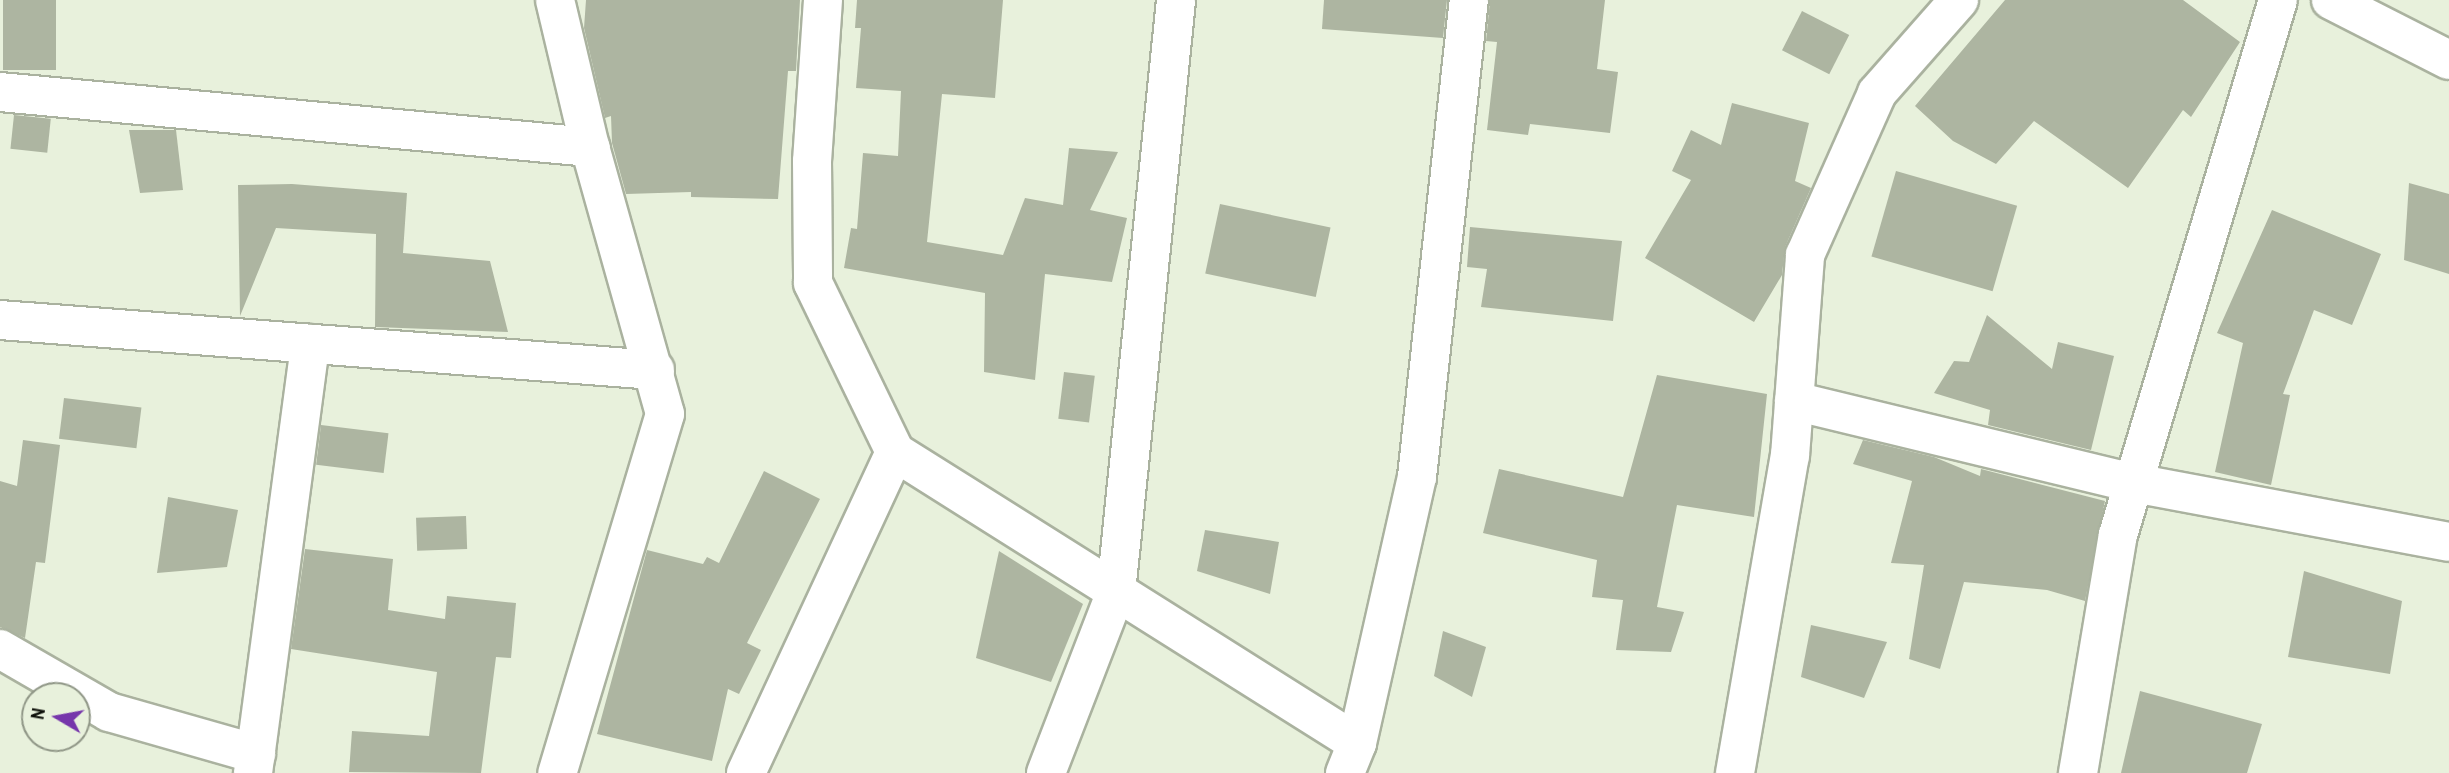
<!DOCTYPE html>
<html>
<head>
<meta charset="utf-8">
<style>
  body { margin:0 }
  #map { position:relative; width:2449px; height:773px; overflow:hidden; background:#e8f1dc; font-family:"Archivo Narrow",sans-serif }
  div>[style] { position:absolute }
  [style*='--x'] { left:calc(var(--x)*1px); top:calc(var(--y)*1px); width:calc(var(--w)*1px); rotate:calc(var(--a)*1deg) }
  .building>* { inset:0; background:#adb5a1; transform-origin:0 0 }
  .roads { filter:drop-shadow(2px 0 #aab29f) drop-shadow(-2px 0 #aab29f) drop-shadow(0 2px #aab29f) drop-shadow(0 -2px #aab29f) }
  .minor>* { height:38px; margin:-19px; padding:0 19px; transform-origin:19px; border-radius:19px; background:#fff }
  span { translate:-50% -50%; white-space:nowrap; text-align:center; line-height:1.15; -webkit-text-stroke:6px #e8f1dc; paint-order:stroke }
  .north { position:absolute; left:21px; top:682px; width:70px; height:70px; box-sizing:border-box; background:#e8f1dc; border:2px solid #909787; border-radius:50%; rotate:280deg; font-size:19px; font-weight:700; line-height:28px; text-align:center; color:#0c0f08 }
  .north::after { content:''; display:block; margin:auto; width:24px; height:32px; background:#7636ab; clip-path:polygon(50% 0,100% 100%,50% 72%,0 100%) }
</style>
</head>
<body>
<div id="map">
  <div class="building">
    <i style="left:3px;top:0;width:53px;height:70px"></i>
    <i style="clip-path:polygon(586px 0,800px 0,796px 71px,788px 71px,778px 199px,691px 197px,691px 192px,626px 194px,612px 143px,611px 116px,605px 118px,584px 28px)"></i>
    <i style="clip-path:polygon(857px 0,1003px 0,995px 98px,942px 94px,927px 242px,1003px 255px,1025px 198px,1063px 205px,1069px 148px,1118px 152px,1090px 210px,1127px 218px,1112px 282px,1045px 274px,1035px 380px,984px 372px,985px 293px,844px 268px,851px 228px,857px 229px,863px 153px,898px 156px,901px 91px,856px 88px,861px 28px,855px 28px)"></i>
    <i style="clip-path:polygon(1324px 0,1447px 0,1443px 38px,1322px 29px)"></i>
    <i style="clip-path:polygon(1490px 0,1605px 0,1597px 69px,1618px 72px,1610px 133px,1530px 124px,1528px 135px,1487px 130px,1497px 42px,1486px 41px)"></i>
    <i style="clip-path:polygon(2005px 0,2183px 0,2240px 42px,2191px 117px,2183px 110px,2128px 188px,2034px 121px,1996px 164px,1953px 141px,1915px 106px)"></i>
    <i style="left:1802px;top:11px;width:53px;height:44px;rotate:27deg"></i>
    <i style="clip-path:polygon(1732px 103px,1809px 123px,1795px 181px,1811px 188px,1785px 247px,1782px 275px,1754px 322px,1645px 258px,1691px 180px,1672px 171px,1691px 130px,1721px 145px)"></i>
    <i style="left:14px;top:115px;width:37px;height:34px;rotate:6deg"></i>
    <i style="clip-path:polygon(129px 130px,176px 130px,183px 190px,140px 193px)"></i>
    <i style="left:1896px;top:171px;width:126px;height:89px;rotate:16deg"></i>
    <i style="clip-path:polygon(2409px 183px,2449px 194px,2449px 274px,2404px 260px)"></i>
    <i style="clip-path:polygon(292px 184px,407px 193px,403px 253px,490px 261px,508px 332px,375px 327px,376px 234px,276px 228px,240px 316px,238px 185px)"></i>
    <i style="left:1220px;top:204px;width:113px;height:71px;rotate:12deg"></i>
    <i style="clip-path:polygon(2272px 210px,2381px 254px,2352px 325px,2314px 310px,2283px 394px,2290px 395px,2271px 485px,2215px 472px,2243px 343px,2217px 333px)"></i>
    <i style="clip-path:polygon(1470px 227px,1622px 241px,1613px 321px,1481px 307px,1487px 269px,1467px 267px)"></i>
    <i style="clip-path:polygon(1987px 315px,2052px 369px,2058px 342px,2114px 356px,2091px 450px,1988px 425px,1990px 410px,1934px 393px,1954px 361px,1969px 362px)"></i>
    <i style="left:1064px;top:372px;width:31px;height:47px;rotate:7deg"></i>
    <i style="clip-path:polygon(1657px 375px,1767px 394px,1754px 517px,1677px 505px,1657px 607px,1684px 612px,1671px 652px,1616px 650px,1623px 600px,1592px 597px,1597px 560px,1483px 533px,1499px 469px,1623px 497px)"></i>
    <i style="left:64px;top:398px;width:78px;height:41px;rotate:7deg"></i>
    <i style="left:321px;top:425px;width:68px;height:40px;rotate:7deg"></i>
    <i style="clip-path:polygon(23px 440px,60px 445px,45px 563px,36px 562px,25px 638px,0 627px,0 481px,17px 486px)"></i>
    <i style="clip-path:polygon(1863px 440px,1934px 457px,1980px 476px,1981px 469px,2105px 501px,2085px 601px,2047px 590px,1964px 582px,1940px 669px,1909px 659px,1924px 565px,1891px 563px,1912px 481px,1853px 464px)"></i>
    <i style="clip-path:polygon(764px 471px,820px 499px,747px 643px,761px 650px,739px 694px,728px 689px,712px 761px,597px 734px,647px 550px,703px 564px,707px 557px,719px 563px)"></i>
    <i style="clip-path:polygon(168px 497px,238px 510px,227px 567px,157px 573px)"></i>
    <i style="left:466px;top:516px;width:33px;height:50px;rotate:88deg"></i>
    <i style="clip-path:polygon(1205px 530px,1279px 542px,1270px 594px,1197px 571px)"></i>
    <i style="clip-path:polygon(305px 549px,393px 559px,388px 610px,445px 619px,447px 596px,516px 603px,511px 658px,496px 657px,481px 773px,349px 772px,352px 731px,429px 736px,437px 672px,291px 649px)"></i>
    <i style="clip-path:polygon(999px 551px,1083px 604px,1051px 682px,976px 658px)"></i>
    <i style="clip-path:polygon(2304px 571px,2402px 601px,2390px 674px,2288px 657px)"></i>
    <i style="clip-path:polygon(1811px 625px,1887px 642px,1864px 698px,1801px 677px)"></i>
    <i style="clip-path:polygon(1443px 631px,1486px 647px,1472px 697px,1434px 676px)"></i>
    <i style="clip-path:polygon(2140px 691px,2262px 724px,2247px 773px,2121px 773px)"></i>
  </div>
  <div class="roads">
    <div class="minor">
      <i style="--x:555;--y:0;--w:151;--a:76.6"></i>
      <i style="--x:590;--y:147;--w:277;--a:74.3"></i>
      <i style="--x:665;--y:414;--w:375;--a:106.7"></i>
      <i style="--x:823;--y:0;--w:161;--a:93.9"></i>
      <i style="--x:812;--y:161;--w:122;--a:89.5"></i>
      <i style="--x:813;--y:283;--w:188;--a:64.1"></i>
      <i style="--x:895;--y:452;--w:546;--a:32.21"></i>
      <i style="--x:2331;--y:0;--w:132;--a:27"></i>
      <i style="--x:0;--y:92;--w:593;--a:5.33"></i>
      <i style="--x:0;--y:320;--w:657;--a:4.37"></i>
      <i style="--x:1794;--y:401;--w:350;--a:13.6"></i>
      <i style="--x:2134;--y:483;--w:320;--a:10.6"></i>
      <i style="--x:0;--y:649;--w:126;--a:30"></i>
      <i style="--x:109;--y:712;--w:153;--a:15.9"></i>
      <i style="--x:253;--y:773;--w:433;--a:-82.4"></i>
      <i style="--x:746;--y:773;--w:354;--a:-65.1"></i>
      <i style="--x:1046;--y:773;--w:194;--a:-68.9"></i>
      <i style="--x:1116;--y:592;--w:595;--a:-84.21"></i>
      <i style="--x:1345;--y:773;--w:32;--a:-68"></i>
      <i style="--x:1357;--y:743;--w:273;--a:-77.3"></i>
      <i style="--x:1417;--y:477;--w:480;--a:-83.8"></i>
      <i style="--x:1735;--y:773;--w:322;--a:-80.2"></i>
      <i style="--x:1790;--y:456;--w:202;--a:-85.7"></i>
      <i style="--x:1805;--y:255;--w:177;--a:-66"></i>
      <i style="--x:1877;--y:93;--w:124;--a:-48.6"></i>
      <i style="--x:2078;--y:773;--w:241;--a:-80.5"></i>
      <i style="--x:2118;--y:535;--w:558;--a:-73.35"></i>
    </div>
  </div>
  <div class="north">N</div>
</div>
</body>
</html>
